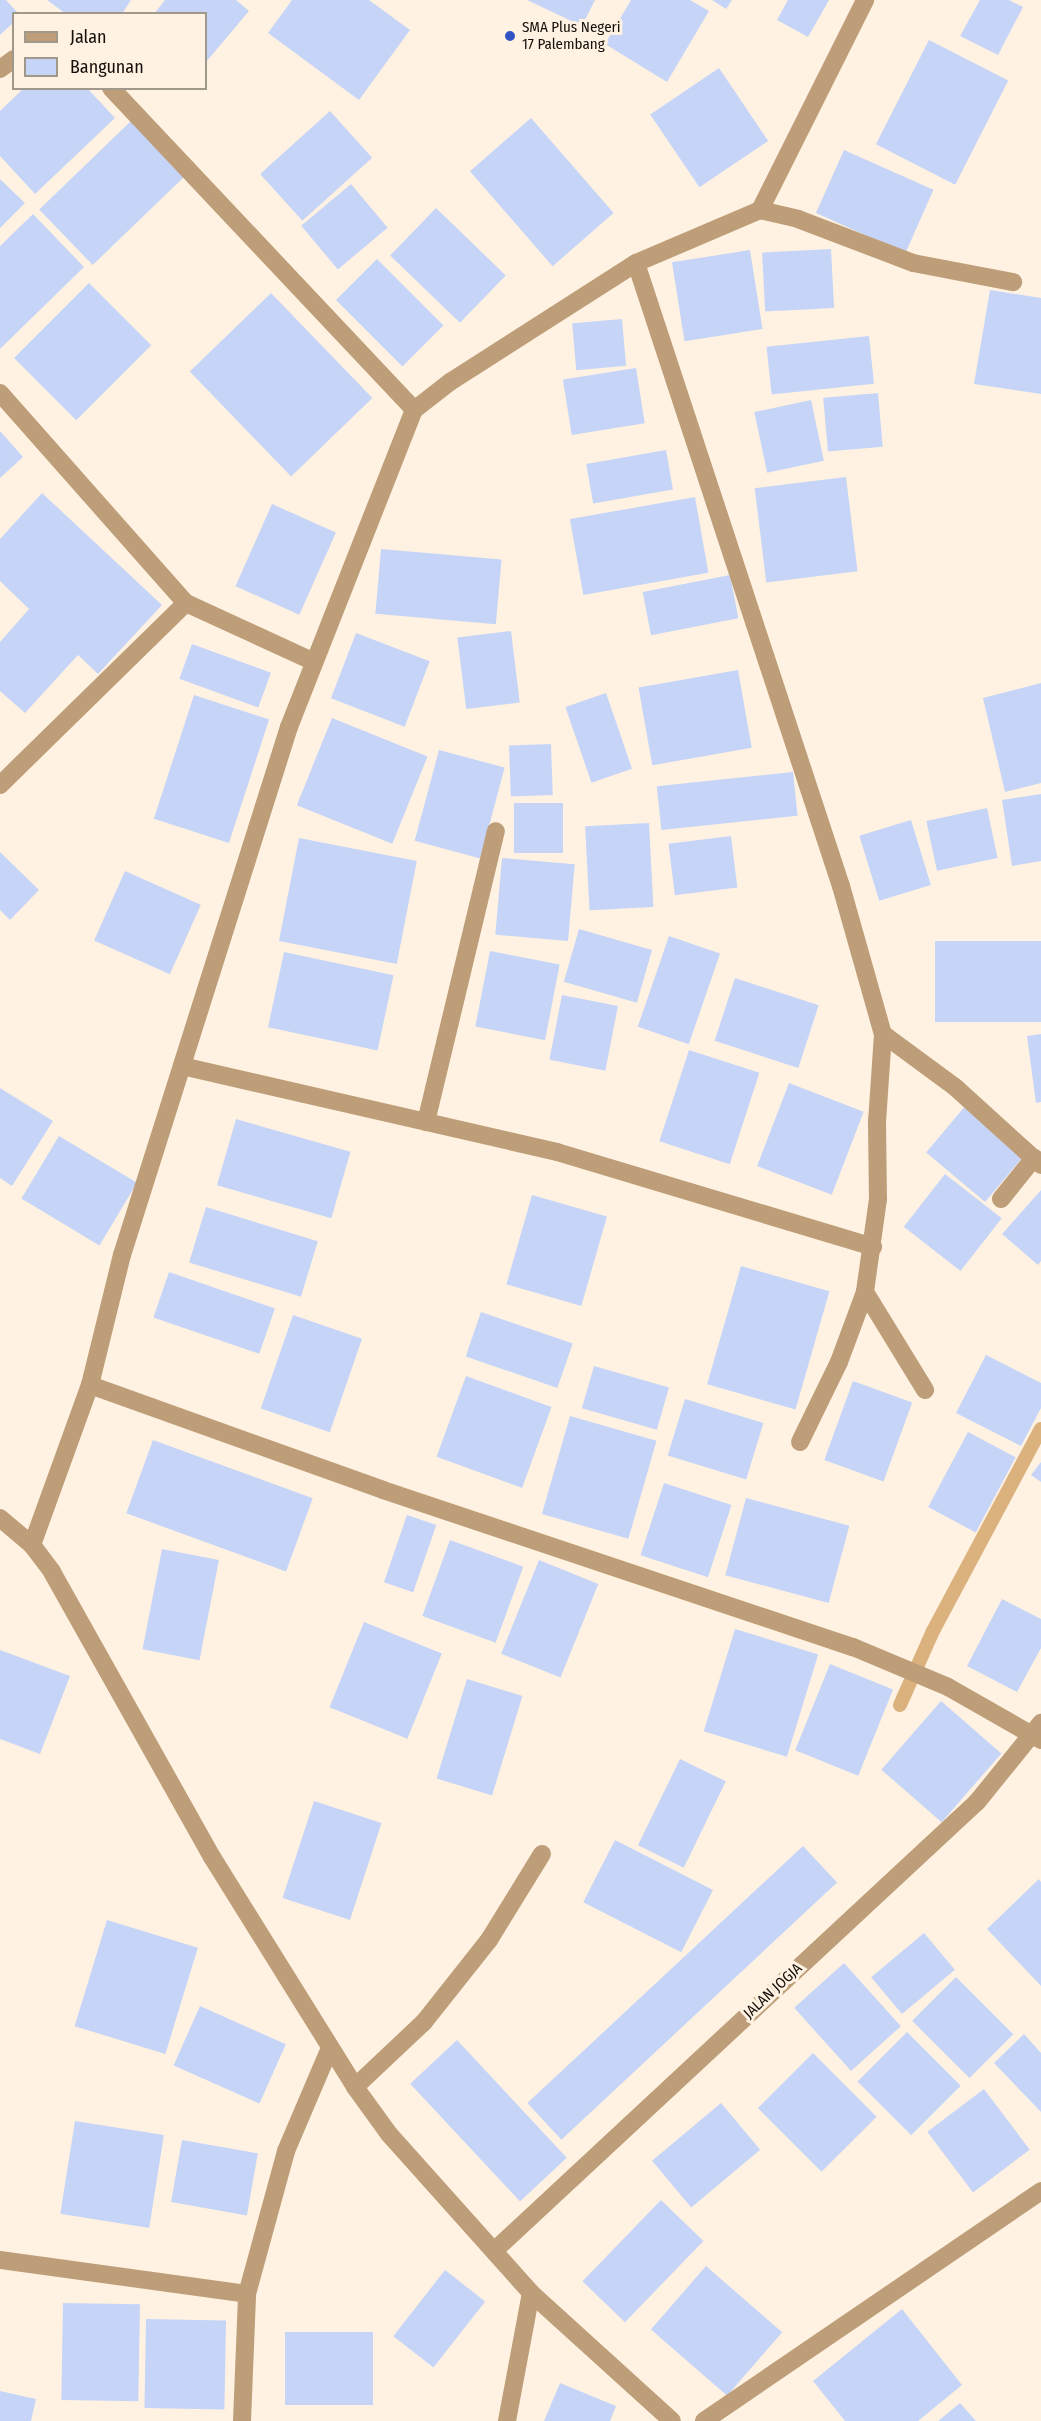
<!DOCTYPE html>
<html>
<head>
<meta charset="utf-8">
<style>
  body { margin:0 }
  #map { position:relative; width:1041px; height:2421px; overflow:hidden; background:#fff2e2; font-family:"Fira Sans Condensed",sans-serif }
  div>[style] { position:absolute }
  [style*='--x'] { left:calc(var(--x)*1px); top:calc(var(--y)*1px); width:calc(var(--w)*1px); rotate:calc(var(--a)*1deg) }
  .stream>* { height:14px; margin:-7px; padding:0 7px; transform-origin:7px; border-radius:7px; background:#dbb27e }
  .building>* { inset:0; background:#c6d5f7; transform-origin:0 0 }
  .street>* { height:18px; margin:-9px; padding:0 9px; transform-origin:9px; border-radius:9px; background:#be9e78 }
  .dots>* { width:16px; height:16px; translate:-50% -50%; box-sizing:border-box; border:3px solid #fff2e2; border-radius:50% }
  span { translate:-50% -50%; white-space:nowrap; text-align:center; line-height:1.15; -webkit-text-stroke:6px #fff2e2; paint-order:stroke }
  .poi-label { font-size:15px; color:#15100b }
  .left { translate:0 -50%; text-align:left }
  .street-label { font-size:15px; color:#15100b }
  .legend { position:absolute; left:12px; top:12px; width:195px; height:78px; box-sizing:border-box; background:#fff2e2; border:2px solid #a1988c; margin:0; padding:8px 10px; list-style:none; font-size:18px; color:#15100b }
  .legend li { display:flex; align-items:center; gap:12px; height:30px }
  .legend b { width:30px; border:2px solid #a1988c }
</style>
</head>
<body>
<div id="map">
  <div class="stream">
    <i style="--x:900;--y:1705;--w:81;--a:-66"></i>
    <i style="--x:933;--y:1631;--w:229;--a:-61.9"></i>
  </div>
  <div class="building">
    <i style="clip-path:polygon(0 0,6px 0,19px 14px,14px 14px,14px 22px,0 35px)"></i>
    <i style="clip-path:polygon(47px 0,131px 0,122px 14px,66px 14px)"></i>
    <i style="clip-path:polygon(165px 0,236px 0,249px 11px,206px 62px,206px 14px,154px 14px)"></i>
    <i style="clip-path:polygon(292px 0,369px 0,410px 30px,359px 100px,268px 33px)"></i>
    <i style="clip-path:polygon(527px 0,595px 0,582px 26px)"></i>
    <i style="clip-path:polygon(631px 0,690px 0,709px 11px,667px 82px,605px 44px)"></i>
    <i style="clip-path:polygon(712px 0,732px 0,726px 9px)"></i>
    <i style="clip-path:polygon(788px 0,829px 0,808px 37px,777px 20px)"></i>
    <i style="clip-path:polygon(980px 0,1009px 0,1023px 7px,998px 55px,960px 36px)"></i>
    <i style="left:929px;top:40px;width:89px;height:117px;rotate:27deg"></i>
    <i style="left:719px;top:68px;width:88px;height:83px;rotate:56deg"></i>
    <i style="clip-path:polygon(24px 88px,87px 88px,115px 118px,35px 194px,0 156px,0 111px)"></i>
    <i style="left:330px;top:111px;width:63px;height:94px;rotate:48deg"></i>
    <i style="left:531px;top:118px;width:126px;height:81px;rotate:49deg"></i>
    <i style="left:132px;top:120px;width:77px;height:129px;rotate:46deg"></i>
    <i style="left:844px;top:150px;width:98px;height:69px;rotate:24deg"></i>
    <i style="clip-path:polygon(0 179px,25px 203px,0 228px)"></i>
    <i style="left:351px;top:184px;width:57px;height:65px;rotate:50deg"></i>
    <i style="left:436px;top:208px;width:97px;height:66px;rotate:44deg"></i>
    <i style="clip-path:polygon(33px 214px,84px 267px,0 349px,0 246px)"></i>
    <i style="left:831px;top:249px;width:59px;height:69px;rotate:87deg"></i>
    <i style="left:750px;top:250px;width:80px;height:79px;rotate:81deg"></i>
    <i style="left:377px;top:259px;width:94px;height:58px;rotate:45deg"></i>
    <i style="left:89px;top:283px;width:88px;height:106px;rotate:45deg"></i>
    <i style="clip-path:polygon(990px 290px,1041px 298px,1041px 394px,974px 384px)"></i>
    <i style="left:271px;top:293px;width:146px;height:113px;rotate:46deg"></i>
    <i style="left:622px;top:319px;width:47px;height:50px;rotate:85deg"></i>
    <i style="left:869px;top:336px;width:48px;height:103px;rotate:84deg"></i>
    <i style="left:636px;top:368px;width:56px;height:74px;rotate:81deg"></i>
    <i style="left:878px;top:393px;width:54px;height:55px;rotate:85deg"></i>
    <i style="left:811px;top:400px;width:62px;height:58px;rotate:78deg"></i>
    <i style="clip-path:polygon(0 431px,23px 457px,0 478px)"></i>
    <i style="left:666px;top:450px;width:40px;height:81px;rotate:80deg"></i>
    <i style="left:846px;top:477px;width:95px;height:92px;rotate:83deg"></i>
    <i style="clip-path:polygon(42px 493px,162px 605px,98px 674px,78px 655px,25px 713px,0 691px,0 642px,29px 609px,0 581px,0 539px)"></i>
    <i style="left:695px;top:497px;width:77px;height:127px;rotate:80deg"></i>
    <i style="left:272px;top:504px;width:70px;height:90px;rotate:24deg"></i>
    <i style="left:381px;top:549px;width:121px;height:65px;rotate:5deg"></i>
    <i style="left:730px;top:575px;width:44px;height:89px;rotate:79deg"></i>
    <i style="left:511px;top:631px;width:72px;height:54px;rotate:83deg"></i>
    <i style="left:356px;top:633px;width:79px;height:70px;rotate:21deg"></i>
    <i style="left:192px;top:644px;width:84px;height:37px;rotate:20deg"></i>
    <i style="left:738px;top:670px;width:79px;height:101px;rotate:80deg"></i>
    <i style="clip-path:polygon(1041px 683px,1041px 783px,1005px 792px,983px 698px)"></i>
    <i style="left:606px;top:693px;width:80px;height:43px;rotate:71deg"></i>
    <i style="left:194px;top:695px;width:79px;height:130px;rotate:18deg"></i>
    <i style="left:332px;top:718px;width:103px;height:94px;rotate:22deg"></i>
    <i style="left:551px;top:744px;width:51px;height:42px;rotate:88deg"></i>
    <i style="left:439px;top:750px;width:68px;height:94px;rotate:15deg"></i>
    <i style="left:793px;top:772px;width:44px;height:137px;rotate:84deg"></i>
    <i style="clip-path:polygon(1041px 794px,1041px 861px,1012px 866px,1002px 800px)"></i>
    <i style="left:563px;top:803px;width:50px;height:49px;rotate:90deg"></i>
    <i style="left:987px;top:808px;width:51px;height:62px;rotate:78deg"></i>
    <i style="left:911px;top:820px;width:68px;height:54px;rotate:73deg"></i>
    <i style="left:649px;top:823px;width:84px;height:64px;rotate:87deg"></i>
    <i style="left:731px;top:836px;width:52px;height:63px;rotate:83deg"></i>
    <i style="left:299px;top:838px;width:120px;height:105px;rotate:11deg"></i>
    <i style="clip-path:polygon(0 852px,39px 890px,10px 920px,0 910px)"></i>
    <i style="left:502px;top:858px;width:73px;height:77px;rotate:5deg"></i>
    <i style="left:125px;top:871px;width:83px;height:76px;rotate:24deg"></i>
    <i style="left:579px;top:929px;width:76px;height:55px;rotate:16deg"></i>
    <i style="left:669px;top:936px;width:54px;height:96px;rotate:19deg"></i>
    <i style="left:1041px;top:941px;width:81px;height:106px;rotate:90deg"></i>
    <i style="left:490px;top:951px;width:71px;height:77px;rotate:11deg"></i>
    <i style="left:284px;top:952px;width:112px;height:77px;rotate:12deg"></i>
    <i style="left:735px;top:978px;width:88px;height:66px;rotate:18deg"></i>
    <i style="left:562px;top:995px;width:57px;height:66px;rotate:11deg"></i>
    <i style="clip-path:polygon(1041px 1034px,1041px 1102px,1036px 1103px,1027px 1036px)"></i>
    <i style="left:689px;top:1050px;width:74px;height:96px;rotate:18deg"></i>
    <i style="left:789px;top:1083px;width:80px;height:89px;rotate:21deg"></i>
    <i style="clip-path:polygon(0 1088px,53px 1121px,12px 1186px,0 1178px)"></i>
    <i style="left:966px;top:1105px;width:77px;height:62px;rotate:40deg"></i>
    <i style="left:236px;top:1119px;width:119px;height:69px;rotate:16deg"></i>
    <i style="left:59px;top:1136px;width:91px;height:73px;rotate:31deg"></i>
    <i style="left:945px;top:1174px;width:72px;height:67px;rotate:38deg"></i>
    <i style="clip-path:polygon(1041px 1190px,1041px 1261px,1038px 1265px,1002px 1234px)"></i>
    <i style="left:532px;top:1195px;width:78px;height:93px;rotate:16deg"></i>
    <i style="left:206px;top:1207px;width:117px;height:58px;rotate:17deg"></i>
    <i style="left:741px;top:1266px;width:92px;height:123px;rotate:16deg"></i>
    <i style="left:169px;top:1272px;width:112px;height:48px;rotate:19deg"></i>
    <i style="left:481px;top:1312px;width:97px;height:47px;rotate:19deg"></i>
    <i style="left:293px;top:1315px;width:73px;height:99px;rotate:19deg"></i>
    <i style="clip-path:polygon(986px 1355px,1041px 1383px,1041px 1408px,1021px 1446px,956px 1413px)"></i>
    <i style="left:594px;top:1366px;width:78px;height:44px;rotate:16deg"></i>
    <i style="left:466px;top:1376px;width:91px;height:86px;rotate:20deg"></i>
    <i style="left:853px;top:1381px;width:63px;height:84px;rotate:20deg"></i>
    <i style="left:685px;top:1399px;width:82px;height:59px;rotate:17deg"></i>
    <i style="left:570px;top:1416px;width:90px;height:102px;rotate:16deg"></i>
    <i style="left:968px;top:1432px;width:54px;height:85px;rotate:28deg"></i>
    <i style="left:153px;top:1440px;width:170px;height:78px;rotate:20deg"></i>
    <i style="clip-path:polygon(1041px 1462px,1041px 1482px,1031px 1475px)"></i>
    <i style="left:664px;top:1483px;width:71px;height:76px;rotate:18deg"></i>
    <i style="left:746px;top:1498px;width:107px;height:80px;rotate:15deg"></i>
    <i style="left:407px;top:1515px;width:31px;height:71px;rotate:19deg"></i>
    <i style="left:450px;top:1540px;width:78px;height:81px;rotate:20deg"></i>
    <i style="left:162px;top:1549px;width:58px;height:102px;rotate:11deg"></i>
    <i style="left:539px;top:1560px;width:64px;height:101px;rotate:22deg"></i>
    <i style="clip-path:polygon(1002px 1599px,1041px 1619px,1041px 1648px,1017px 1692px,967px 1666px)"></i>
    <i style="left:364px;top:1622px;width:84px;height:92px;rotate:22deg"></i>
    <i style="left:735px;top:1629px;width:87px;height:107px;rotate:17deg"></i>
    <i style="clip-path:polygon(0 1650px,70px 1676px,40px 1754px,0 1739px)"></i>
    <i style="left:830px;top:1664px;width:68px;height:93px;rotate:22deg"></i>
    <i style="left:467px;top:1679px;width:58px;height:104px;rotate:17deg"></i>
    <i style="left:941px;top:1701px;width:80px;height:91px;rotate:41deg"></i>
    <i style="left:680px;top:1759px;width:51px;height:96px;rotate:26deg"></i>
    <i style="left:314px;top:1801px;width:71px;height:102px;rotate:18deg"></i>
    <i style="left:615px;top:1840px;width:110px;height:70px;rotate:27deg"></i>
    <i style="left:803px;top:1846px;width:50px;height:377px;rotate:47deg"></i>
    <i style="clip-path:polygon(1039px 1879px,1041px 1882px,1041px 1986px,987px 1929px)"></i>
    <i style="left:107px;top:1920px;width:95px;height:111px;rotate:17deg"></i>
    <i style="left:924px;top:1933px;width:48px;height:69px;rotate:50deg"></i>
    <i style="left:844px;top:1963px;width:85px;height:67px;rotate:48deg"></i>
    <i style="left:956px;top:1977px;width:81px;height:62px;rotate:45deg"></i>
    <i style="left:200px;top:2006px;width:94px;height:65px;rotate:24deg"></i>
    <i style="left:907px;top:2032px;width:76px;height:70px;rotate:45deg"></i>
    <i style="clip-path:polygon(1024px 2034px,1041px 2053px,1041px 2112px,994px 2063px)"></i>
    <i style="left:457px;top:2040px;width:161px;height:64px;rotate:47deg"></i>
    <i style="left:813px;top:2053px;width:90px;height:78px;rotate:45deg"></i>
    <i style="left:984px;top:2089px;width:76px;height:71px;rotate:53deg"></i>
    <i style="left:721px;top:2103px;width:61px;height:90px;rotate:50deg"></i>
    <i style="left:75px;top:2121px;width:90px;height:94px;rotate:9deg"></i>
    <i style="left:182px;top:2140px;width:77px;height:63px;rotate:10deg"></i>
    <i style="left:661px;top:2200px;width:59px;height:113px;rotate:44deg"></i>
    <i style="left:706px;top:2266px;width:101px;height:84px;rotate:41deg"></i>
    <i style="left:445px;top:2270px;width:51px;height:84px;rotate:38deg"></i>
    <i style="left:63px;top:2303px;width:77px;height:97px;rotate:1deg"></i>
    <i style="clip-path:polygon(902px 2309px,962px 2385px,918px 2421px,845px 2421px,813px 2381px)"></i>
    <i style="left:146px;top:2319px;width:80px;height:89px;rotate:1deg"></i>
    <i style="left:285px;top:2332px;width:88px;height:73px"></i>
    <i style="clip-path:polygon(560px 2383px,616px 2406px,610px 2421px,544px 2421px)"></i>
    <i style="clip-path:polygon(0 2391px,36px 2399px,31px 2421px,0 2421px)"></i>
    <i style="clip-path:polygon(960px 2403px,976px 2421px,938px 2421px)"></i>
  </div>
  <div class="street">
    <i style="--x:0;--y:69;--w:17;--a:-36"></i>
    <i style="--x:111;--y:88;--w:442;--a:46.7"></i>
    <i style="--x:760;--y:210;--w:39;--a:13"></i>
    <i style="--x:798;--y:219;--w:123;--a:20.9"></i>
    <i style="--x:913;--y:263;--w:102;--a:10.8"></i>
    <i style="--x:636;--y:263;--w:656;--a:71.79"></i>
    <i style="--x:841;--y:886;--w:154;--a:74.2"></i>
    <i style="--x:883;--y:1034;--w:87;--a:93.9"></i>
    <i style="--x:877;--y:1121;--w:78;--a:89.3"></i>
    <i style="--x:878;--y:1199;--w:94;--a:98"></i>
    <i style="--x:865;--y:1292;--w:75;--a:110.4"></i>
    <i style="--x:839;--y:1362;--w:89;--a:116"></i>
    <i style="--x:0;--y:393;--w:281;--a:48.5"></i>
    <i style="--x:186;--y:603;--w:141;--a:24.7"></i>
    <i style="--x:0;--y:785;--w:260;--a:-44.4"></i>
    <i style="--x:883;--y:1034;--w:89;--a:36.4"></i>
    <i style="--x:955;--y:1087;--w:116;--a:42.2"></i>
    <i style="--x:182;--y:1066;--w:385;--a:12.9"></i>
    <i style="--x:557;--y:1152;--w:330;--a:16.7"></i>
    <i style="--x:426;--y:1122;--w:299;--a:-76.5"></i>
    <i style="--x:1001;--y:1199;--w:53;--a:-51.2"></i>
    <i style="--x:865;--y:1292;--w:115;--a:58.5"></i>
    <i style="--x:90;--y:1385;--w:311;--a:19.7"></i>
    <i style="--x:383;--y:1490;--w:496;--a:18.5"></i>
    <i style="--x:853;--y:1647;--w:103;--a:22.8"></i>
    <i style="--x:948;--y:1687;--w:107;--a:29.7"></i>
    <i style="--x:0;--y:1518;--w:42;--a:40.2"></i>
    <i style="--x:32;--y:1545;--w:34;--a:53"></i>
    <i style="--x:52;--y:1572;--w:327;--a:60.7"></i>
    <i style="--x:212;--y:1857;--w:271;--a:58.1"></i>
    <i style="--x:355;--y:2087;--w:58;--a:54.1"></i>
    <i style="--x:389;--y:2134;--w:213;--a:48.2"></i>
    <i style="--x:531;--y:2293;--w:190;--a:42.2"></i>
    <i style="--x:32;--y:1545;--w:170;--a:-70.1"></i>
    <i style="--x:90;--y:1385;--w:134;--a:-76.2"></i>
    <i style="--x:122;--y:1255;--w:554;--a:-72.45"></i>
    <i style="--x:289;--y:727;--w:341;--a:-68.5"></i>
    <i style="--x:414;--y:410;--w:46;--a:-37.9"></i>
    <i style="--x:450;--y:382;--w:221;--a:-32.6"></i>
    <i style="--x:636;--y:263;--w:135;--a:-23.1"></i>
    <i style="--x:760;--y:210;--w:235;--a:-63.4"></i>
    <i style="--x:355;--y:2087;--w:95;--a:-43.3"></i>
    <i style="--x:424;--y:2022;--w:105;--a:-51.6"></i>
    <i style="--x:489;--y:1940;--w:101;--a:-58.4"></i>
    <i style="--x:495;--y:2250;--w:658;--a:-42.91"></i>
    <i style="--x:977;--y:1802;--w:102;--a:-51"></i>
    <i style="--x:0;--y:2260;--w:249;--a:7.8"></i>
    <i style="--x:242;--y:2421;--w:127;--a:-87.7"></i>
    <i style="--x:247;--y:2294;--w:148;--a:-74.7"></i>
    <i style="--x:286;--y:2151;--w:112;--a:-66.9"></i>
    <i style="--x:507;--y:2421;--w:130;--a:-79.4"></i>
    <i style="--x:704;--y:2421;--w:408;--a:-34.3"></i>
  </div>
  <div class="dots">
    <i style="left:510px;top:36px;background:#3152c3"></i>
  </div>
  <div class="poi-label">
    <span class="left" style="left:522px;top:36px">SMA Plus Negeri<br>17 Palembang</span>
  </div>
  <div class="street-label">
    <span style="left:773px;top:1991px;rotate:-43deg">JALAN JOGJA</span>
  </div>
  <ul class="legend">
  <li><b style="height:8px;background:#be9e78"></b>Jalan</li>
  <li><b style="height:16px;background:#c6d5f7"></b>Bangunan</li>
  </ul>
</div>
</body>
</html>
